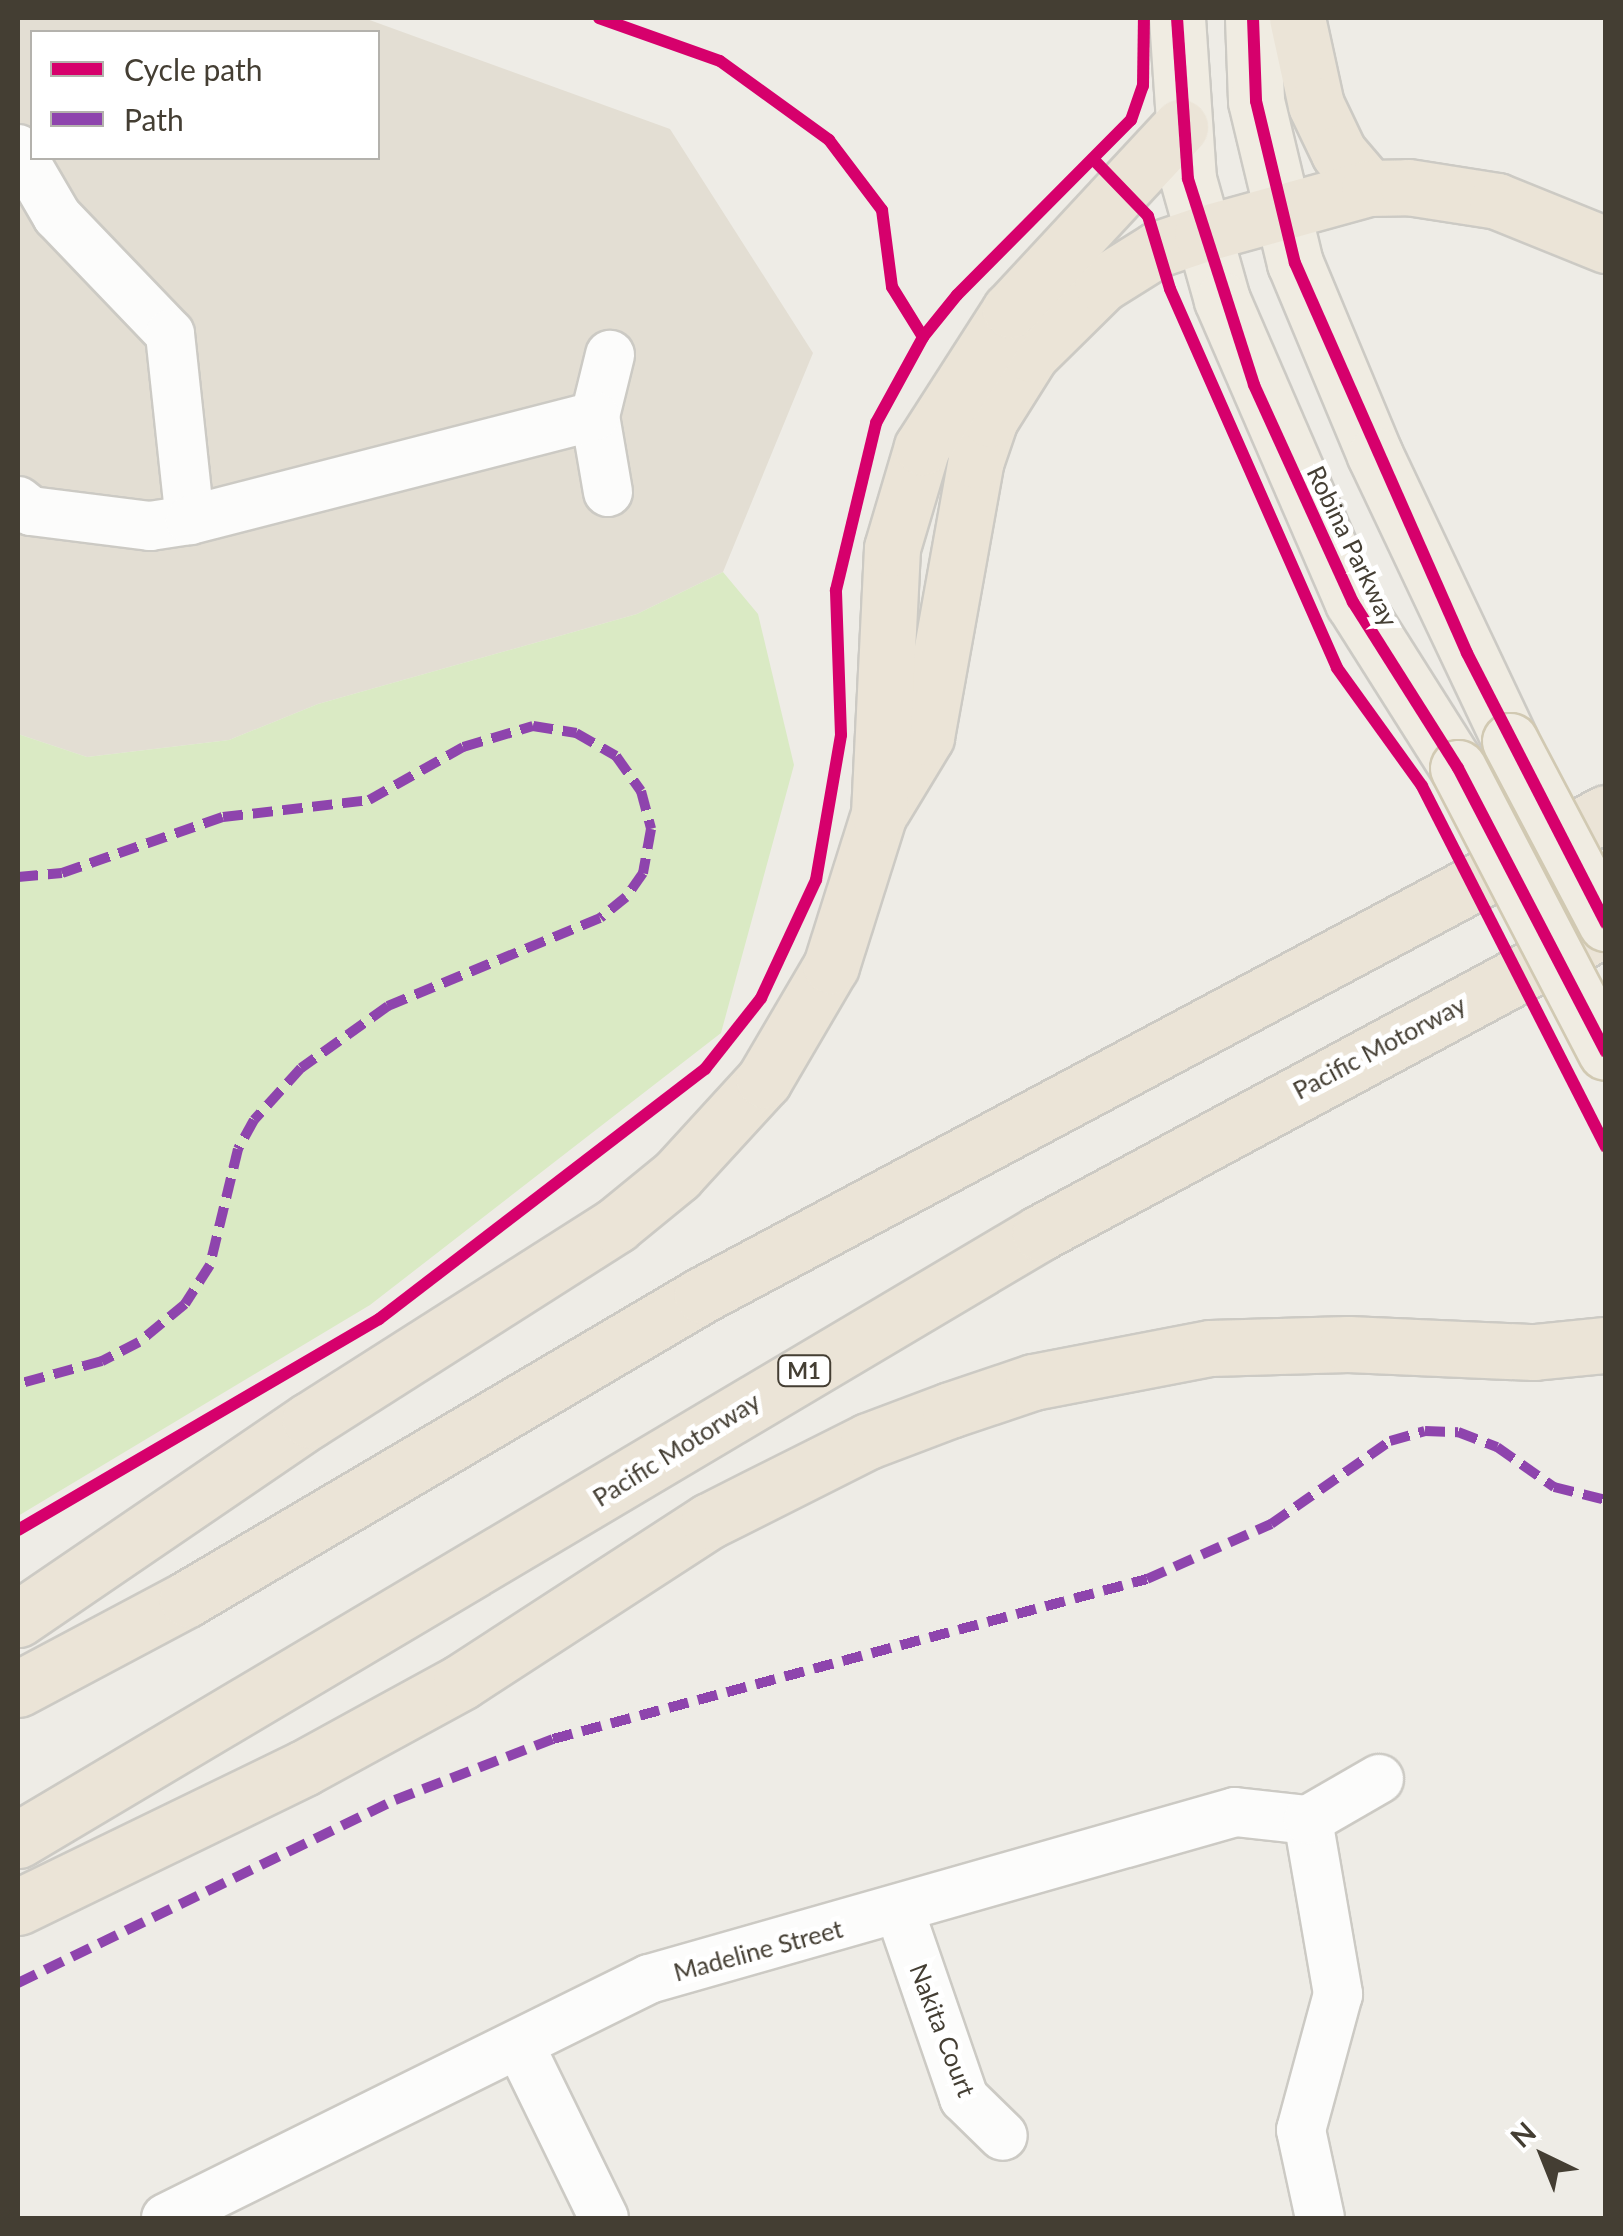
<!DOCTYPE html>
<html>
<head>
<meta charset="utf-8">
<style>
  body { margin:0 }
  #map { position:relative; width:1623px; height:2236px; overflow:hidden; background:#eeece6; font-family:Lato,sans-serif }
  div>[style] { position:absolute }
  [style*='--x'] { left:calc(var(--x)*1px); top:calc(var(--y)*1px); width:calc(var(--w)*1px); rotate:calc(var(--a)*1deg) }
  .residential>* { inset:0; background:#e3ded3 }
  .green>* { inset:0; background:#daeac4 }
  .roads { filter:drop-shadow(2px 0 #cccac4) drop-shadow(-2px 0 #cccac4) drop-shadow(0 2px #cccac4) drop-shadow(0 -2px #cccac4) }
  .minor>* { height:48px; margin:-24px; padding:0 24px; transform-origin:24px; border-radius:24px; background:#fcfcfb }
  .major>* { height:55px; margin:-27.5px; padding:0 27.5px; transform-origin:27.5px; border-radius:27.5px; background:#f0ece2 }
  .highway>* { height:55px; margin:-27.5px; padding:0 27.5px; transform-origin:27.5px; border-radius:27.5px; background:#ebe4d7 }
  .bridges { filter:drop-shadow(2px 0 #d1c9b2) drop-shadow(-2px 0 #d1c9b2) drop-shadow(0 2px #d1c9b2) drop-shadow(0 -2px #d1c9b2) }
  .major-bridge>* { height:55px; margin:-27.5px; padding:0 27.5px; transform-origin:27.5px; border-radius:27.5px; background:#f0ece2 }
  .quiet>* { height:10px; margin-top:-5px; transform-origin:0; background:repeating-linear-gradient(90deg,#8e44ad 0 20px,transparent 0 30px) }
  .cycleway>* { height:12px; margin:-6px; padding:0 6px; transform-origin:6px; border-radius:6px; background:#d6006c }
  span { translate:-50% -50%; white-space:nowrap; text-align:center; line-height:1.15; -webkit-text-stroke:10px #fff; paint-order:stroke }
  .shield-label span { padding:2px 8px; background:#fff; border:2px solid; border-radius:8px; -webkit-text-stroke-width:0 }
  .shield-label { font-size:22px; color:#443e33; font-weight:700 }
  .street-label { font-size:25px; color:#443e33 }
  .frame { position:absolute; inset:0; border:20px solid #443e33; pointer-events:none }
  .legend { position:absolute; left:30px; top:30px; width:350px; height:130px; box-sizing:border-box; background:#fff; border:2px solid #b4b2ad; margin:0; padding:12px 18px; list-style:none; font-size:30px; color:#443e33 }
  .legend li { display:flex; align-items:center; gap:20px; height:50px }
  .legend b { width:50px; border:2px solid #b4b2ad }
  .north { position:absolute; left:1493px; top:2106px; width:100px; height:100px; -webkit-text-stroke:8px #fff; paint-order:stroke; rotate:317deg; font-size:28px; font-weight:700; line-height:40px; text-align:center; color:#443e33 }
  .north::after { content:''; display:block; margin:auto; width:35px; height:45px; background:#443e33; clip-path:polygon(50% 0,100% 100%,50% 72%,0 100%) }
</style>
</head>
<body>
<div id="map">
  <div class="residential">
    <i style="clip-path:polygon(evenodd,18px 18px,364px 18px,670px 129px,813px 353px,723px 572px,637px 614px,318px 704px,229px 740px,87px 757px,18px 734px,18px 18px,32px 32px,378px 32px,378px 158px,32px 158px,32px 32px)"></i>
  </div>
  <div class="green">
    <i style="clip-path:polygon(723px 572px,758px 614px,794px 765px,721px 1033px,370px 1305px,18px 1516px,18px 734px,87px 757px,229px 740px,318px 704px,637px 614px)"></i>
  </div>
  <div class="roads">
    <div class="minor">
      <i style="--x:18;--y:149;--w:78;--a:59.8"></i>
      <i style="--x:57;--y:216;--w:163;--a:46.2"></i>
      <i style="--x:170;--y:334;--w:187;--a:83.9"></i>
      <i style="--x:608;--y:492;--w:77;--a:-99.7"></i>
      <i style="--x:595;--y:416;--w:63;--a:-76.2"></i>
      <i style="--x:18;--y:501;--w:16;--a:38"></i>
      <i style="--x:31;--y:511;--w:120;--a:7.2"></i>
      <i style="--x:150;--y:526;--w:40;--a:-8.5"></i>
      <i style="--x:190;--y:520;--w:418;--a:-14.4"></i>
      <i style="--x:1308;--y:1820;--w:177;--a:80.2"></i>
      <i style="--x:1338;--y:1994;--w:141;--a:105.2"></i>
      <i style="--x:1301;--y:2130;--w:90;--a:77.8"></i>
      <i style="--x:900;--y:1912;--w:197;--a:71"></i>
      <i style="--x:964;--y:2098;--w:54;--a:44.3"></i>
      <i style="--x:521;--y:2048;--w:189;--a:64"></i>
      <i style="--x:166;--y:2218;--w:539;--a:-26.33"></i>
      <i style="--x:649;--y:1979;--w:609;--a:-15.91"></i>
      <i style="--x:1235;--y:1812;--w:73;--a:6.3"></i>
      <i style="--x:1308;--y:1820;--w:82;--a:-30"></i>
    </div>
    <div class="major">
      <i style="--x:1177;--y:18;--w:161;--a:86.1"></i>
      <i style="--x:1188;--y:179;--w:126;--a:74.3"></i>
      <i style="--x:1222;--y:300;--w:329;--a:66.6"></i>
      <i style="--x:1353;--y:602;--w:196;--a:57.7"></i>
      <i style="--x:1253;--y:18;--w:83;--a:87.9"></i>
      <i style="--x:1256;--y:101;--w:167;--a:76.5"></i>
      <i style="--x:1295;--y:263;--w:208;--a:67.4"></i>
      <i style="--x:1375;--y:455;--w:316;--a:64.7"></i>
    </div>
    <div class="highway">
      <i style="--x:1297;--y:18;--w:89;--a:77.7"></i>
      <i style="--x:1316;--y:105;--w:53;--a:64.4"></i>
      <i style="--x:1339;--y:153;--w:46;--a:49.4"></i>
      <i style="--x:883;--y:808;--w:83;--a:-58.8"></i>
      <i style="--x:926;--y:737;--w:281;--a:-79.8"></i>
      <i style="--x:976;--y:460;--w:43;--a:-71.1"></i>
      <i style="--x:990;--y:419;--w:77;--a:-57.8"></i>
      <i style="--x:1031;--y:354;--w:100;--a:-44.6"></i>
      <i style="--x:1102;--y:284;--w:66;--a:-32"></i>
      <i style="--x:1158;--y:249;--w:46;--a:-18.8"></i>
      <i style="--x:1202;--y:234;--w:173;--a:-15.4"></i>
      <i style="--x:1369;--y:188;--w:39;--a:-1"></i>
      <i style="--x:1408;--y:187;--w:90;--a:8.9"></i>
      <i style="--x:1497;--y:201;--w:118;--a:22"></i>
      <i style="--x:18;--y:1619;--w:353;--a:-34.3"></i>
      <i style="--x:310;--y:1420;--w:363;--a:-32.5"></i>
      <i style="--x:616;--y:1225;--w:79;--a:-39.3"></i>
      <i style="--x:677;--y:1175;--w:129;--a:-47.5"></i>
      <i style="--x:764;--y:1080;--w:132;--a:-59.6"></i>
      <i style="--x:831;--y:966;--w:159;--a:-72.5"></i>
      <i style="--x:879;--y:814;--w:266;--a:-87.2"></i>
      <i style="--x:892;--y:548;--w:105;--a:-73.5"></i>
      <i style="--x:922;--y:447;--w:163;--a:-57.3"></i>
      <i style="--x:1010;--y:310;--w:250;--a:-47.1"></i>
      <i style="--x:18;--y:1689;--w:191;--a:-28"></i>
      <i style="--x:187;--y:1599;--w:598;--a:-30.55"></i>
      <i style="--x:702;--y:1295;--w:1024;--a:-28.07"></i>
      <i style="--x:18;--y:1840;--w:1189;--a:-30.71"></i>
      <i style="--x:1040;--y:1233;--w:643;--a:-28.32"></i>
      <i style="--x:18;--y:1907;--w:318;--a:-25.9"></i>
      <i style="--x:304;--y:1768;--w:179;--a:-28.7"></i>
      <i style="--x:461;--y:1682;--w:296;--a:-33"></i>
      <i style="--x:709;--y:1521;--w:178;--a:-26.7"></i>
      <i style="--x:868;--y:1441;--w:88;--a:-20.7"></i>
      <i style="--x:950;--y:1410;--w:88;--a:-18.6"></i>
      <i style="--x:1033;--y:1382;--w:180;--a:-10.9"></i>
      <i style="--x:1210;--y:1348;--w:138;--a:-1.7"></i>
      <i style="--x:1348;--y:1344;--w:186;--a:2.5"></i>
      <i style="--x:1534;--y:1352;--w:72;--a:-5.6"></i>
    </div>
  </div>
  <div class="bridges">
    <div class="major-bridge">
      <i style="--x:1510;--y:741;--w:206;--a:62.2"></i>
      <i style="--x:1458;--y:768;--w:320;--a:62.5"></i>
    </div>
  </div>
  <div class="quiet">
    <i style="--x:18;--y:877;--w:44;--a:-5.2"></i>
    <i style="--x:62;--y:873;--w:170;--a:-19.2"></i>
    <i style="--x:223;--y:817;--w:147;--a:-6.6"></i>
    <i style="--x:369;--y:800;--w:108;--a:-29.4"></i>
    <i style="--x:463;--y:747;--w:73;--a:-16.7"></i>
    <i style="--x:533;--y:726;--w:44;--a:9.2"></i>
    <i style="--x:576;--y:733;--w:46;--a:29.9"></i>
    <i style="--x:616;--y:756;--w:43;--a:54.5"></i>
    <i style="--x:641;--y:791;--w:39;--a:75"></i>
    <i style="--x:651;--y:829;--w:45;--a:100.3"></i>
    <i style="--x:643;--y:873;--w:29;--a:125"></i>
    <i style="--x:626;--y:897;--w:33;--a:141"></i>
    <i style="--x:600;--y:918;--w:230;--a:157.5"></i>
    <i style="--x:388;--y:1006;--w:107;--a:144.5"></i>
    <i style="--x:301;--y:1068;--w:70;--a:132.1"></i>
    <i style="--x:254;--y:1120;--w:33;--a:119"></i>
    <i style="--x:238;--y:1149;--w:119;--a:103.6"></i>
    <i style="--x:210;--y:1265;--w:46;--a:122.7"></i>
    <i style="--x:185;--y:1304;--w:60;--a:140.4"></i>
    <i style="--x:139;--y:1342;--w:42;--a:152.8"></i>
    <i style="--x:102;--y:1361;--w:87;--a:164.7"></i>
    <i style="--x:18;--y:1983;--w:419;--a:-25.9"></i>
    <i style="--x:395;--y:1800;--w:169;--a:-21.1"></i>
    <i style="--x:553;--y:1739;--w:615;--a:-15.08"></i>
    <i style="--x:1147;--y:1579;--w:136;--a:-23.9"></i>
    <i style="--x:1271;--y:1524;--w:145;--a:-34.9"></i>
    <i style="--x:1390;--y:1441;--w:36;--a:-16"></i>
    <i style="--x:1425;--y:1431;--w:33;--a:2"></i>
    <i style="--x:1458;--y:1432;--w:42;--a:21"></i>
    <i style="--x:1497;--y:1447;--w:70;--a:35.1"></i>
    <i style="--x:1554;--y:1487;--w:54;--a:14"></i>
  </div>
  <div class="cycleway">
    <i style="--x:599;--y:18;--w:128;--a:19.6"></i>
    <i style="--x:720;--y:61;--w:135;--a:35.9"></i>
    <i style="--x:829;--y:140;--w:88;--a:52.9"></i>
    <i style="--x:882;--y:210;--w:78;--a:82.6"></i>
    <i style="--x:892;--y:287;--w:59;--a:58.2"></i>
    <i style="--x:1177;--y:18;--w:161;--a:86.1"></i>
    <i style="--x:1188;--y:179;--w:216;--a:72.2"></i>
    <i style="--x:1254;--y:385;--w:239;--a:65.5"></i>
    <i style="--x:1353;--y:602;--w:196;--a:57.7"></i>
    <i style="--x:1458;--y:768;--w:320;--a:62.5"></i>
    <i style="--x:1253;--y:18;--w:83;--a:87.9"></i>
    <i style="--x:1256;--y:101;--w:167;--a:76.5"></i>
    <i style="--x:1295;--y:263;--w:426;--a:66.2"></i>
    <i style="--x:1467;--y:653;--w:304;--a:62.8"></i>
    <i style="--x:1093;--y:159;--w:79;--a:46"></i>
    <i style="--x:1148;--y:216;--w:76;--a:73.2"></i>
    <i style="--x:1170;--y:289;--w:414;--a:66.2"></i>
    <i style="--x:1337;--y:668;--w:145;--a:54.2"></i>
    <i style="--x:1422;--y:786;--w:405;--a:63"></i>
    <i style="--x:18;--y:1530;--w:418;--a:-30.3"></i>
    <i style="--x:379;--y:1319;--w:411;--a:-37.5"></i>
    <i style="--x:705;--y:1069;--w:90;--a:-51.7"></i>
    <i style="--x:761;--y:998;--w:130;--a:-65"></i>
    <i style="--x:816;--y:880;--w:147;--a:-80.2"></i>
    <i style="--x:841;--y:735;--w:145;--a:-92"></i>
    <i style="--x:836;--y:590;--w:172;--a:-76.5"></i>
    <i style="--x:876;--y:423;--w:98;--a:-61.3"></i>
    <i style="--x:923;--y:337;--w:54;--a:-51"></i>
    <i style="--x:957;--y:295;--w:247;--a:-45.2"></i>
    <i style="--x:1131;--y:120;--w:36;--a:-71"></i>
    <i style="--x:1143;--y:86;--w:68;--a:-89.2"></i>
  </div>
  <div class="shield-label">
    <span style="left:804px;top:1371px">M1</span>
  </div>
  <div class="street-label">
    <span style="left:1353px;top:546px;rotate:64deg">Robina Parkway</span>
    <span style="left:1379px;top:1047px;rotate:-28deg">Pacific Motorway</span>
    <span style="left:676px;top:1449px;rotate:-32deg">Pacific Motorway</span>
    <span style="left:758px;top:1950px;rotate:-15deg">Madeline Street</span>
    <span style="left:943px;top:2030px;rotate:69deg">Nakita Court</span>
  </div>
  <div class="frame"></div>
  <ul class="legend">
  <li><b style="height:12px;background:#d6006c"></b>Cycle path</li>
  <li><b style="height:12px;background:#8e44ad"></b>Path</li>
  </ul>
  <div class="north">N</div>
</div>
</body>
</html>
